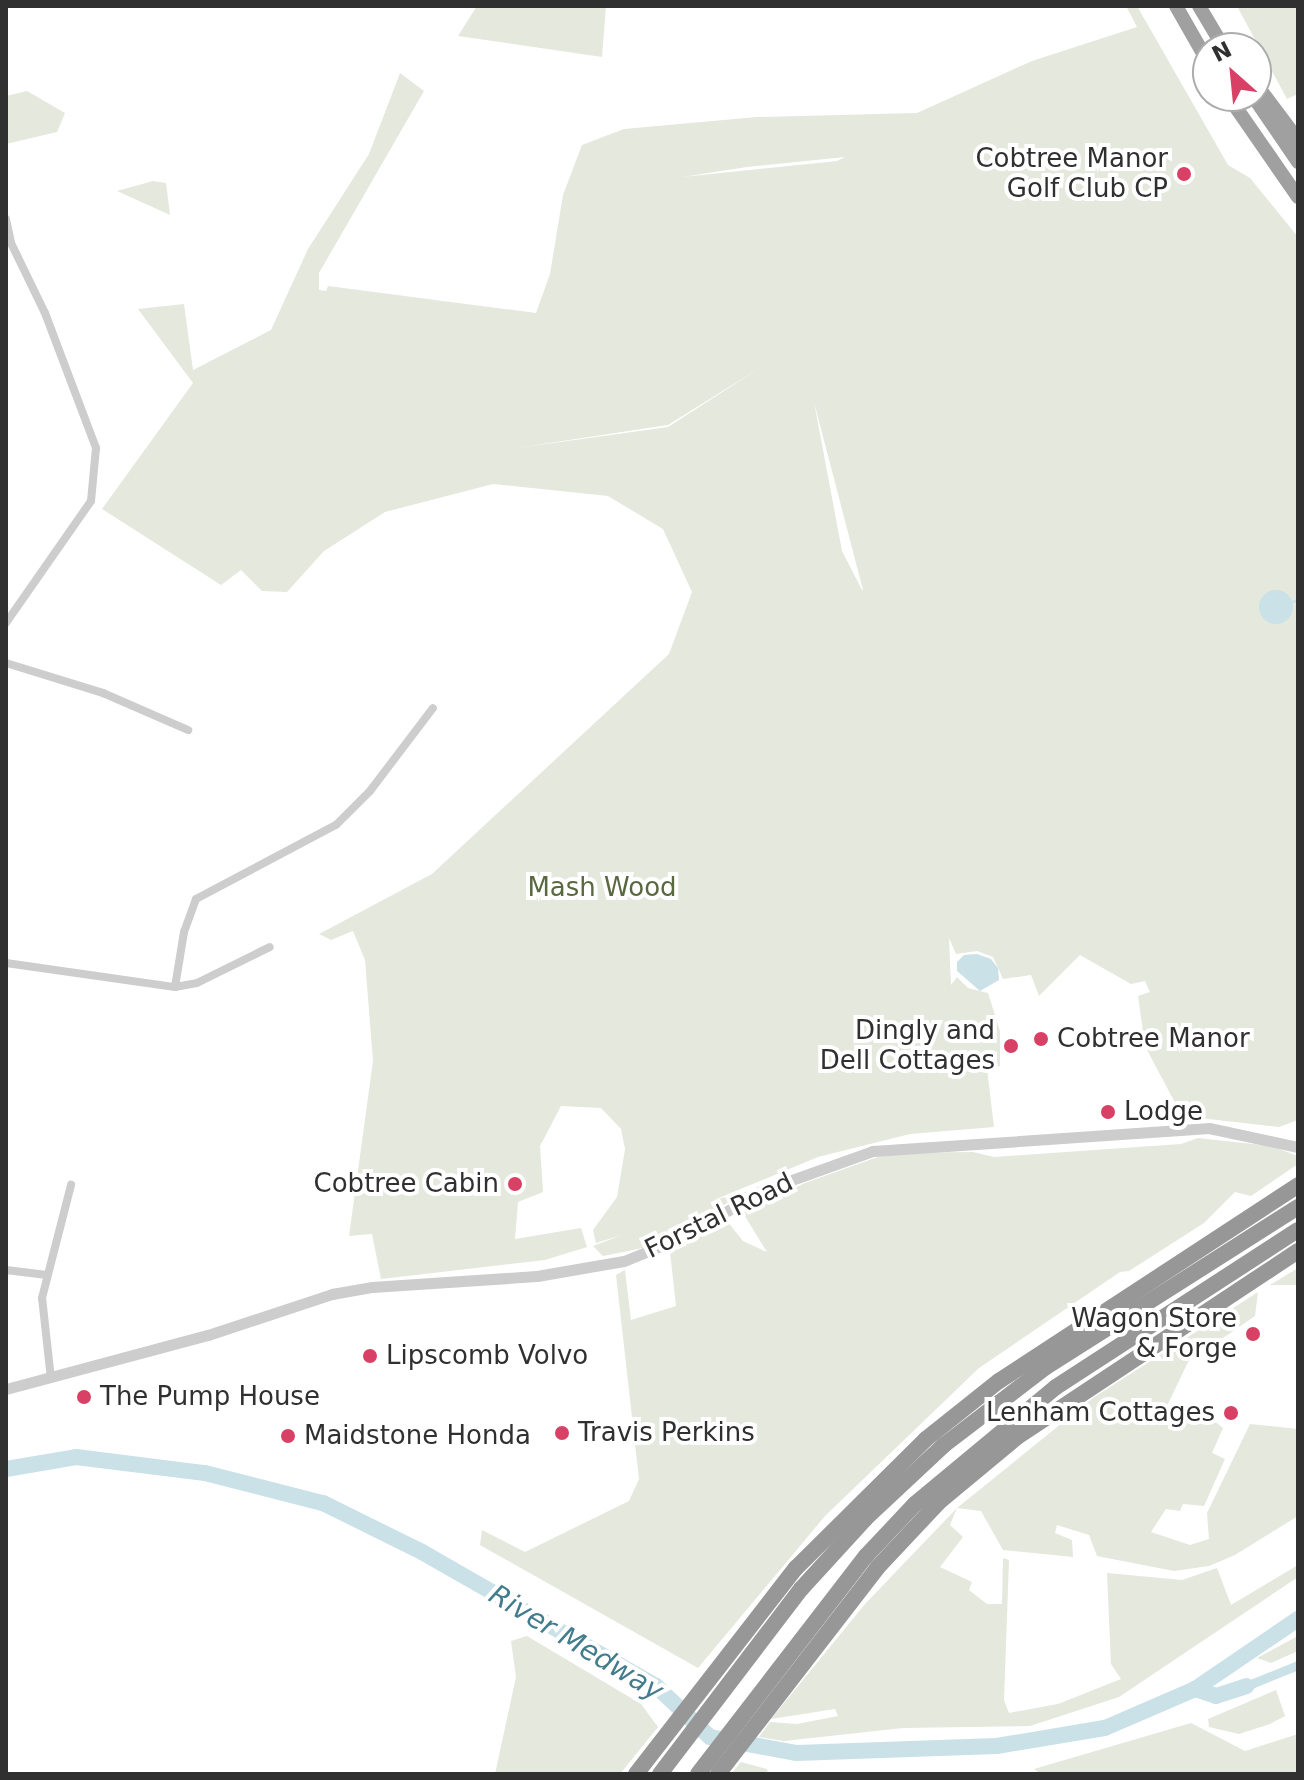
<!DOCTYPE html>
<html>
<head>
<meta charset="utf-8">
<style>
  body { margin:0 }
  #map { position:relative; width:1304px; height:1780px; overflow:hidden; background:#fff; font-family:"DejaVu Sans",sans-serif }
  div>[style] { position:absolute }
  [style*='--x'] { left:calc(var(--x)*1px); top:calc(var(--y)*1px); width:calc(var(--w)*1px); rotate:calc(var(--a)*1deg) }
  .green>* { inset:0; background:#e5e8dc }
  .water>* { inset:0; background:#cae1e8 }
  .round { border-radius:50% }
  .stream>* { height:3px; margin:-1.5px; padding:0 1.5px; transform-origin:1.5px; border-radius:1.5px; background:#cae1e8 }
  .canal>* { height:9px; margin:-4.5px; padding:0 4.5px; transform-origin:4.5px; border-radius:4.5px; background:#cae1e8 }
  .river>* { height:16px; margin:-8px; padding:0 8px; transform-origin:8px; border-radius:8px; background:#cae1e8 }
  .minor>* { height:8px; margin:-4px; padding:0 4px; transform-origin:4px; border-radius:4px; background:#cdcdcd }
  .tertiary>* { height:11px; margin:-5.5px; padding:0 5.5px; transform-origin:5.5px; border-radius:5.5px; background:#cdcdcd }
  .trunk>* { height:14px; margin:-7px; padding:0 7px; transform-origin:7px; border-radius:7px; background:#a0a0a0 }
  .motorway>* { height:16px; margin:-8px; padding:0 8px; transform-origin:8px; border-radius:8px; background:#979797 }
  .dots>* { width:22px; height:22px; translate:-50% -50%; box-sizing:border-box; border:4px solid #fff; border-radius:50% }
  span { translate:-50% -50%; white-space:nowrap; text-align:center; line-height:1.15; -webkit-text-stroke:8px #fff; paint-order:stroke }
  .poi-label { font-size:26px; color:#303030 }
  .right { translate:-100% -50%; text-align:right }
  .left { translate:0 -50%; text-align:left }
  .park-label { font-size:26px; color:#596840 }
  .street-label { font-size:26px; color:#303030 }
  .water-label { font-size:28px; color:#437c8c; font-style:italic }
  .frame { position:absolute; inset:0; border:8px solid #303030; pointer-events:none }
  .north { position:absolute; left:1192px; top:32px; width:80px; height:80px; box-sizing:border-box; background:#fff; border:2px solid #acacac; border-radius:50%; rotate:333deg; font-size:22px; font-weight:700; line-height:32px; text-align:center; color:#303030 }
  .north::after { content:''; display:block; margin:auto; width:28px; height:36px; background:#d84065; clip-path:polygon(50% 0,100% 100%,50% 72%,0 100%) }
</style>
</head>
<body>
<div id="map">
  <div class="green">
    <i style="clip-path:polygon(477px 6px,606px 6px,602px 57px,458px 36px)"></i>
    <i style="clip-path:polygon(evenodd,1126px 6px,1137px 6px,1228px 165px,1250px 178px,1298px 237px,1298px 1120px,1279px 1127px,1182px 1116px,1145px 1046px,1138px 996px,1150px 992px,1145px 981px,1131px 984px,1080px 955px,1039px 996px,1031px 975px,1003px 979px,993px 957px,977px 951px,956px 954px,949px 938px,951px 985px,957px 977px,968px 988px,988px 993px,1000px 1031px,1000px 1066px,987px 1069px,994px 1127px,910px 1134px,818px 1157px,714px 1200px,749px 1191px,648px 1247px,603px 1256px,593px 1246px,622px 1235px,596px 1243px,593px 1230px,617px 1197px,625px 1149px,621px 1129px,601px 1108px,561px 1106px,540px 1146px,543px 1192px,518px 1202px,515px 1239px,581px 1228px,587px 1247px,545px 1260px,381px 1279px,372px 1234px,349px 1236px,373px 1061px,365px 960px,353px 931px,331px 940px,319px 934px,432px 874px,669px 654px,692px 592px,663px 529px,608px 496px,493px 484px,385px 512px,324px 551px,287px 592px,262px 591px,241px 570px,221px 585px,102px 509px,193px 383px,138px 309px,184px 304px,193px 370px,271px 330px,308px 249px,369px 154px,400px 73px,424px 91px,319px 273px,319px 290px,326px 291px,328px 286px,536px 313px,550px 274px,563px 195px,582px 145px,624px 129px,757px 117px,917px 113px,1032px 61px,1137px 27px,1126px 6px,845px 157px,837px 161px,682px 177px,747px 167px,845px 157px,1126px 6px,766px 364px,668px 427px,510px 449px,668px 425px,766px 364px,1126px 6px,814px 402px,863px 590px,862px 590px,842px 551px,814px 402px)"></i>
    <i style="clip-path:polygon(1237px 6px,1298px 6px,1298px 94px,1287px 99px)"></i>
    <i style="clip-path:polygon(27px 91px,65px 113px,57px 132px,6px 144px,6px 96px)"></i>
    <i style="clip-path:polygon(153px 181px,166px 183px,170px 215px,117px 191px)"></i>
    <i style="clip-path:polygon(1198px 1138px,1271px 1146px,1298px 1156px,1298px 1164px,1251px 1196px,1235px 1192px,1204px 1223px,1129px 1271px,1120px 1272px,979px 1368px,825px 1516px,698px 1668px,480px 1545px,482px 1530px,525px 1552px,629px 1501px,639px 1479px,616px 1275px,625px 1270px,631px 1320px,676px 1306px,670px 1252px,727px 1221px,743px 1241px,767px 1252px,743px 1213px,805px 1183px,889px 1153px,973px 1152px,994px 1157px,1181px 1144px)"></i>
    <i style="clip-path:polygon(1298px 1268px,1298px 1285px,1270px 1285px)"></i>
    <i style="clip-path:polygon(1258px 1292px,1255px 1316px,1188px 1362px,1167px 1406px,1181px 1418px,1208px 1416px,1223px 1428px,1212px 1453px,1225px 1459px,1204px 1506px,1183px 1504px,1180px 1511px,1166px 1509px,1151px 1532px,1190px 1545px,1209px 1539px,1207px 1513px,1250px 1424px,1298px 1429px,1298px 1516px,1235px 1555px,1209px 1566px,1174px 1571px,1097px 1556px,1089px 1535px,1057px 1525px,1055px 1533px,1072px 1540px,1073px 1557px,1003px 1550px,981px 1511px,957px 1508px,950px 1525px,963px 1537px,940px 1567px,972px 1582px,969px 1590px,987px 1604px,1002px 1604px,1003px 1558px,1009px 1560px,1004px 1700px,1009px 1713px,1058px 1704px,1121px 1679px,1111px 1664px,1107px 1573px,1182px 1580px,1217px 1568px,1231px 1605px,1298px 1565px,1298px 1577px,1119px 1697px,1030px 1726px,903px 1728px,784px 1741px,759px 1737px,770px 1722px,797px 1724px,838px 1716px,835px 1709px,771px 1719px,865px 1604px,957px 1508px,1093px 1398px)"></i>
    <i style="clip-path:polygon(527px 1636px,641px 1704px,658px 1727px,620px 1774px,495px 1774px,516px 1677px,511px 1641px)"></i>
    <i style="clip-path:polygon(1298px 1636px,1298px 1651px,1271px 1663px,1257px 1658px)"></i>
    <i style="clip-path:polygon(1276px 1690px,1285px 1716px,1270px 1724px,1239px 1734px,1209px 1727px,1208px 1719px)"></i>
    <i style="clip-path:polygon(1191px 1723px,1245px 1751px,1298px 1734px,1298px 1774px,1041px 1774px,1034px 1769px)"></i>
    <i style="clip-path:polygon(741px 1762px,767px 1769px,768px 1774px,731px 1774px)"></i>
  </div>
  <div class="water">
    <i class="round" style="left:1259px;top:590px;width:34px;height:34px"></i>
    <i style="clip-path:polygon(977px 954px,991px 959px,998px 968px,999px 980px,980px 991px,957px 971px,957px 962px,964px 955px)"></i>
  </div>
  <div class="stream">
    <i style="--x:1293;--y:601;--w:5;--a:0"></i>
  </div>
  <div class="canal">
    <i style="--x:1246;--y:1686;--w:56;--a:-22"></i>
  </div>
  <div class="river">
    <i style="--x:6;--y:1469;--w:71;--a:-9.7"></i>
    <i style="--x:76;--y:1457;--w:130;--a:7.1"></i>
    <i style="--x:205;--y:1473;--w:122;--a:14.3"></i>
    <i style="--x:323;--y:1503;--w:110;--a:26.3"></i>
    <i style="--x:422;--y:1552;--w:270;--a:29.8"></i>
    <i style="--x:656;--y:1686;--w:74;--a:43.4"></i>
    <i style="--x:710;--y:1737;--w:87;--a:10.5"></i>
    <i style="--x:796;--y:1753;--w:201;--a:-2"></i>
    <i style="--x:997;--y:1746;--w:109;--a:-9.5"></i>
    <i style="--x:1105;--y:1728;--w:98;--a:-23.4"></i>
    <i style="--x:1195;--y:1689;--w:125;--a:-34.2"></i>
    <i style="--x:1195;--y:1689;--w:22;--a:18"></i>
    <i style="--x:1216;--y:1696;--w:32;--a:-18"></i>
  </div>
  <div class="minor">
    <i style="--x:6;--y:219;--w:25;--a:78"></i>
    <i style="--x:11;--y:243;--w:78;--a:64.1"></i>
    <i style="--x:45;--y:313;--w:144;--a:69.3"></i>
    <i style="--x:96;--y:448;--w:53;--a:95.4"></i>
    <i style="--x:91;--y:501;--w:149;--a:124.9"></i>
    <i style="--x:6;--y:663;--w:102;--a:17.2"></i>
    <i style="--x:103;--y:693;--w:93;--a:23.5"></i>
    <i style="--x:6;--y:963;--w:171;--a:8.1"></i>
    <i style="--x:175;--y:987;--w:56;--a:-80.7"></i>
    <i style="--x:184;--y:932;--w:35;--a:-70"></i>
    <i style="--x:196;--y:899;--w:158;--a:-27.9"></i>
    <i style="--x:336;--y:825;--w:48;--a:-45"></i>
    <i style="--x:370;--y:791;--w:104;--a:-52.8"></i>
    <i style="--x:175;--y:987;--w:22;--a:-10"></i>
    <i style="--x:197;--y:983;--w:81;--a:-26.3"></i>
    <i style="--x:6;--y:1270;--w:41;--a:7"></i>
    <i style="--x:51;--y:1379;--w:81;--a:-96.3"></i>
    <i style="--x:42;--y:1298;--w:117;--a:-75.6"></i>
  </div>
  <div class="tertiary">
    <i style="--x:6;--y:1389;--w:209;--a:-15"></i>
    <i style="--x:208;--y:1335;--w:131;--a:-18.3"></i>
    <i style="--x:332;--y:1294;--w:41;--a:-9.9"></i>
    <i style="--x:372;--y:1287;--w:165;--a:-3.8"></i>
    <i style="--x:537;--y:1276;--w:88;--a:-9.8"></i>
    <i style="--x:624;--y:1261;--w:64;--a:-22.1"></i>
    <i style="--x:683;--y:1237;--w:91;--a:-30.5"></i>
    <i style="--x:761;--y:1191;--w:119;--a:-19.7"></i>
    <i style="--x:873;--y:1151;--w:337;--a:-3.9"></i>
    <i style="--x:1209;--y:1128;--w:91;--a:12.1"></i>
  </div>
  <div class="trunk">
    <i style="--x:1176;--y:6;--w:64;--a:60.3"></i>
    <i style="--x:1199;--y:6;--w:49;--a:59.2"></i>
    <i style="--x:1256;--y:84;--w:70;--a:53.1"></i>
    <i style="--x:1228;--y:96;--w:123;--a:55.3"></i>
    <i style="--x:1253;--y:96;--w:80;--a:55.7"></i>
  </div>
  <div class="motorway">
    <i style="--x:636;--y:1774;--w:261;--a:-52.2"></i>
    <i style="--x:796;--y:1568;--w:183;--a:-44.8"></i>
    <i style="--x:926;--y:1439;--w:93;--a:-38.5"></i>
    <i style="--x:999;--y:1381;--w:358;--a:-33.2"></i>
    <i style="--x:660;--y:1774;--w:233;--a:-52.7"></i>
    <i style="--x:801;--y:1589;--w:96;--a:-47.5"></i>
    <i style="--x:866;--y:1518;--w:107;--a:-43.1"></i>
    <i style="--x:944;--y:1445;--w:128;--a:-37.4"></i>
    <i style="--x:1046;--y:1367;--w:299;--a:-32.4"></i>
    <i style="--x:698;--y:1774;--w:275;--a:-52.4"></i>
    <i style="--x:866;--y:1556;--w:71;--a:-46.7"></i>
    <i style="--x:915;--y:1504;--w:183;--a:-39.7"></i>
    <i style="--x:1056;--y:1387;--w:288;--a:-33"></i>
    <i style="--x:718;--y:1774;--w:260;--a:-52.3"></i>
    <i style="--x:877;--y:1568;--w:92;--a:-46.8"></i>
    <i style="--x:940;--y:1501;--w:100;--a:-39.7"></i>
    <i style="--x:1017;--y:1437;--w:337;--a:-33.5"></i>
  </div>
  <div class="dots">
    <i style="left:1184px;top:174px;background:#d84065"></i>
    <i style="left:1041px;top:1039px;background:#d84065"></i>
    <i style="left:1011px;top:1046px;background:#d84065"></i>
    <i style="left:1108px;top:1112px;background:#d84065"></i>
    <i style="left:515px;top:1184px;background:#d84065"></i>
    <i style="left:1253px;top:1334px;background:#d84065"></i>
    <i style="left:370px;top:1356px;background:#d84065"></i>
    <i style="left:84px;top:1397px;background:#d84065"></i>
    <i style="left:1231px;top:1413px;background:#d84065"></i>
    <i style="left:562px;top:1433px;background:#d84065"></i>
    <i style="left:288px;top:1436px;background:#d84065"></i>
  </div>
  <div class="poi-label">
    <span class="right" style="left:1168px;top:174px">Cobtree Manor<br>Golf Club CP</span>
    <span class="right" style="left:995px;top:1046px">Dingly and<br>Dell Cottages</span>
    <span class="left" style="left:1057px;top:1039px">Cobtree Manor</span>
    <span class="left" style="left:1124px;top:1112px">Lodge</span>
    <span class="right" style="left:499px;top:1184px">Cobtree Cabin</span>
    <span class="right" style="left:1237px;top:1334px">Wagon Store<br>&amp; Forge</span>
    <span class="left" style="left:386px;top:1356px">Lipscomb Volvo</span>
    <span class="left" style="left:100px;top:1397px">The Pump House</span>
    <span class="right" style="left:1215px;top:1413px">Lenham Cottages</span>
    <span class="left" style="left:578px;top:1433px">Travis Perkins</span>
    <span class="left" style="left:304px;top:1436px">Maidstone Honda</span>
  </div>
  <div class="park-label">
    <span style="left:602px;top:888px">Mash Wood</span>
  </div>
  <div class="street-label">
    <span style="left:719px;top:1216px;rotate:-26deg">Forstal Road</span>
  </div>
  <div class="water-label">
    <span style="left:576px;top:1643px;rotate:31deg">River Medway</span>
  </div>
  <div class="frame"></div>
  <div class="north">N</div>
</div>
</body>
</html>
